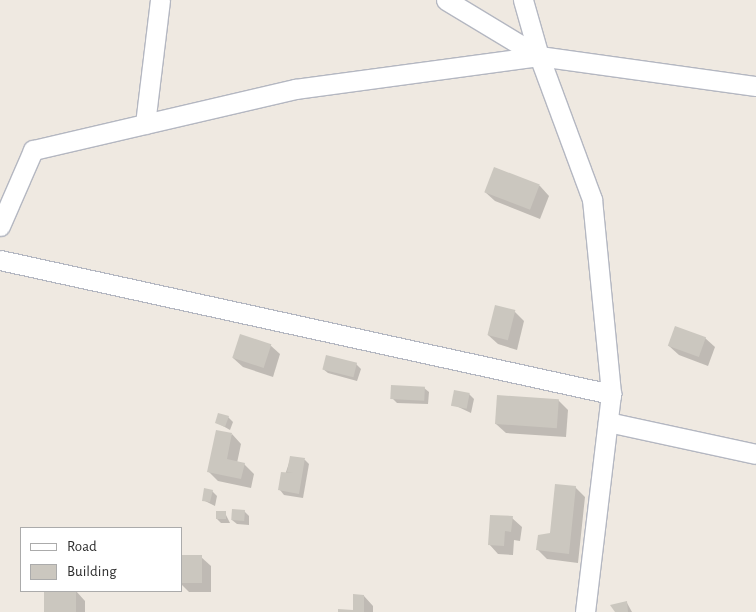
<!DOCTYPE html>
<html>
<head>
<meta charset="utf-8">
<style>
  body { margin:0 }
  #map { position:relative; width:756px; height:612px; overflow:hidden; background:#efe9e1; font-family:"Alegreya Sans",sans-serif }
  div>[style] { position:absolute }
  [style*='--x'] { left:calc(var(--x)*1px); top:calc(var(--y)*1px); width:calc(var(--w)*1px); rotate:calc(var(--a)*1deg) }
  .shadow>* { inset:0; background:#0003 }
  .building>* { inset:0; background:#cbc7bf; transform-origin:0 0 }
  .roads { filter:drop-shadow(1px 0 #b4b7c1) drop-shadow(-1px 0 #b4b7c1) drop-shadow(0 1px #b4b7c1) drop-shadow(0 -1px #b4b7c1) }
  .minor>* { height:19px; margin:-9.5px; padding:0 9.5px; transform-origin:9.5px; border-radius:9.5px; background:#fff }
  span { translate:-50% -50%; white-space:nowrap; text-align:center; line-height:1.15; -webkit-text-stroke:4px #fff; paint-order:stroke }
  .legend { position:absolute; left:20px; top:527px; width:162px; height:65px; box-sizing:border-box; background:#fff; border:1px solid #ababab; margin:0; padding:6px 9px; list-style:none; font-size:15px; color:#2e2e2e }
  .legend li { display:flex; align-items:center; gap:10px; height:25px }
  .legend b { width:25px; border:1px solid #ababab }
</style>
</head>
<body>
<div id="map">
  <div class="shadow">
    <i style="clip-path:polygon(495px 168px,540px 186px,549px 196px,540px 219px,495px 201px,485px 192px)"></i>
    <i style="clip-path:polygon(496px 306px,515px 312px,524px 321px,517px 350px,498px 344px,488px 335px)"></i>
    <i style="clip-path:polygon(705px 338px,715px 347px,708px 366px,679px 355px,669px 346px)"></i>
    <i style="clip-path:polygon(270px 345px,280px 354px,273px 377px,243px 367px,233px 358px)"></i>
    <i style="clip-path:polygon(356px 364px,361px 369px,357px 381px,328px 373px,323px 369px)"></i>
    <i style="clip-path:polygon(424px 388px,429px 392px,428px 404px,397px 403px,392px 398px)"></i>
    <i style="clip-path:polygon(469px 394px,474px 399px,471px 413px,452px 404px)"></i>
    <i style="clip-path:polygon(558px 400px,568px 410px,566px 437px,506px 433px,496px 424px)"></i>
    <i style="clip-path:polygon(228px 417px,233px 422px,230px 430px,216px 422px)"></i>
    <i style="clip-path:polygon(232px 434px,241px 444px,237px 463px,244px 464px,254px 474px,251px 488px,218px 481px,208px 471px)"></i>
    <i style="clip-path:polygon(291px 457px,305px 460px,309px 464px,303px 498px,284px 495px,280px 490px)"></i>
    <i style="clip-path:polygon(575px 487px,585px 497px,578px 563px,547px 559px,538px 550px,551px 534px)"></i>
    <i style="clip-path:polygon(212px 491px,217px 496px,215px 506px,203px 500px)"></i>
    <i style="clip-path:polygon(244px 511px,249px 516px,249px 525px,237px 524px,232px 520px)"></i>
    <i style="clip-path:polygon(225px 513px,230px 523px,221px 523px,216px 518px)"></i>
    <i style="clip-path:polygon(512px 518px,522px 527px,520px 541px,514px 540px,513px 555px,498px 554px,489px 544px)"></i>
    <i style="clip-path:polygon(181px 556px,201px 557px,211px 566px,211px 592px,189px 592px,181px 584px)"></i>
    <i style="clip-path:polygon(45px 591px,76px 591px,85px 601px,85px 612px,44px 612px)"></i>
    <i style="clip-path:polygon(364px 596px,373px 606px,373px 612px,340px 612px,354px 611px)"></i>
    <i style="clip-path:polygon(627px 603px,632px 612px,616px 612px)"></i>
  </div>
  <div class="building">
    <i style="left:494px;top:167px;width:49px;height:27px;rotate:21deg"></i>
    <i style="left:495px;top:305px;width:21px;height:31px;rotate:14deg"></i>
    <i style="left:675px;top:326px;width:33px;height:21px;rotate:20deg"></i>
    <i style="left:240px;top:334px;width:33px;height:25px;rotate:18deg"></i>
    <i style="left:326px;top:355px;width:32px;height:15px;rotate:14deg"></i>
    <i style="left:391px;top:385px;width:34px;height:14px;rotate:3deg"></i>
    <i style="left:454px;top:390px;width:16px;height:16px;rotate:11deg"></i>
    <i style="left:497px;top:395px;width:62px;height:29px;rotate:4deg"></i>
    <i style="clip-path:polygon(218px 413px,229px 416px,225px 427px,215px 423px)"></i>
    <i style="clip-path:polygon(216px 430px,232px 433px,227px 459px,245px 463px,241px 479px,207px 472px)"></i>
    <i style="clip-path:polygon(290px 456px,305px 458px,299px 494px,278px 490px,281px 472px,293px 473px,287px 472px)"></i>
    <i style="clip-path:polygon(555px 484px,576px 486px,569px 554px,536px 550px,538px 535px,550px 533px)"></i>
    <i style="clip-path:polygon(204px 488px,213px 490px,210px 502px,202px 501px)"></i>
    <i style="left:232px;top:509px;width:13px;height:11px;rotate:4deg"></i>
    <i style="left:216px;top:511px;width:10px;height:8px"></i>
    <i style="clip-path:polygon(490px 515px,513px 516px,511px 532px,505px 531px,504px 546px,488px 545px)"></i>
    <i style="left:181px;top:555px;width:21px;height:28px"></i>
    <i style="left:44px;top:591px;width:32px;height:21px"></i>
    <i style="clip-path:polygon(353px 594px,364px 595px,364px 612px,338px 612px,338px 609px,353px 610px)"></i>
    <i style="clip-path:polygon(627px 601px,628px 612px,615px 612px,610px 605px)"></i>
  </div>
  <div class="roads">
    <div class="minor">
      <i style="--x:446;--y:0;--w:109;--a:31.1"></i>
      <i style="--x:523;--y:0;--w:58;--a:74.1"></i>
      <i style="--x:539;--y:56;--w:153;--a:69.7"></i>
      <i style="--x:592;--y:199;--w:196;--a:84.4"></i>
      <i style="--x:611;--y:394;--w:220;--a:96.8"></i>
      <i style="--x:145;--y:124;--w:125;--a:-83.1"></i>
      <i style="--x:0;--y:226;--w:83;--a:-66.5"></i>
      <i style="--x:33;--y:150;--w:269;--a:-13.1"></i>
      <i style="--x:295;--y:89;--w:246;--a:-7.7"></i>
      <i style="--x:539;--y:56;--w:219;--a:7.9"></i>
      <i style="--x:0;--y:260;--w:626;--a:12.37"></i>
      <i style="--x:608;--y:422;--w:151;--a:12.2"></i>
    </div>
  </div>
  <ul class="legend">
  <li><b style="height:6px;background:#fff"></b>Road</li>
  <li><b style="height:14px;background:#cbc7bf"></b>Building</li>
  </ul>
</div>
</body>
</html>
